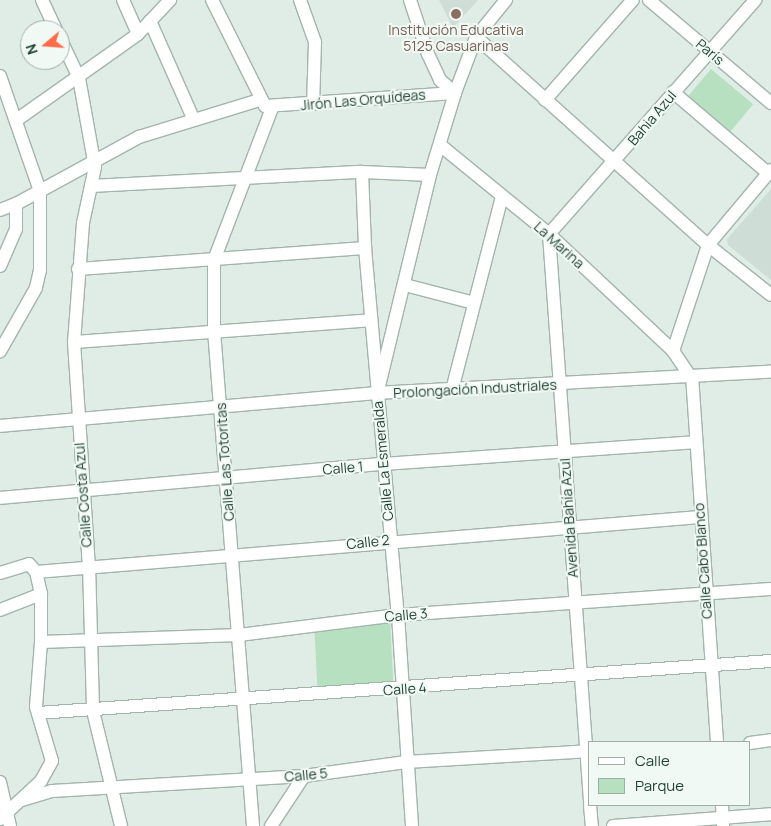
<!DOCTYPE html>
<html>
<head>
<meta charset="utf-8">
<style>
  body { margin:0 }
  #map { position:relative; width:771px; height:826px; overflow:hidden; background:#e0ede6; font-family:Manrope,sans-serif }
  div>[style] { position:absolute }
  [style*='--x'] { left:calc(var(--x)*1px); top:calc(var(--y)*1px); width:calc(var(--w)*1px); rotate:calc(var(--a)*1deg) }
  .built>* { inset:0; background:#ceddd5 }
  .green>* { inset:0; background:#b6e0bf; transform-origin:0 0 }
  .roads { filter:drop-shadow(1px 0 #a2b5ad) drop-shadow(-1px 0 #a2b5ad) drop-shadow(0 1px #a2b5ad) drop-shadow(0 -1px #a2b5ad) }
  .minor>* { height:12px; margin:-6px; padding:0 6px; transform-origin:6px; border-radius:6px; background:#fff }
  .dots>* { width:14px; height:14px; translate:-50% -50%; box-sizing:border-box; border:2px solid #f1f9f4; border-radius:50% }
  span { translate:-50% -50%; white-space:nowrap; text-align:center; line-height:1.15; -webkit-text-stroke:4px #f1f9f4; paint-order:stroke }
  .education-label { font-size:14px; color:#785e54 }
  .street-label { font-size:14px; color:#1f3f34 }
  .legend { position:absolute; left:588px; top:741px; width:162px; height:65px; box-sizing:border-box; background:#f1f9f4; border:1px solid #9dafa7; margin:0; padding:6px 9px; list-style:none; font-size:15px; color:#1f3f34 }
  .legend li { display:flex; align-items:center; gap:10px; height:25px }
  .legend b { width:25px; border:1px solid #9dafa7 }
  .north { position:absolute; left:20px; top:20px; width:50px; height:50px; box-sizing:border-box; background:#f1f9f4; border:1px solid #9dafa7; border-radius:50%; rotate:252deg; font-size:14px; font-weight:700; line-height:20px; text-align:center; color:#1f3f34 }
  .north::after { content:''; display:block; margin:auto; width:18px; height:22px; background:#ff6c4b; clip-path:polygon(50% 0,100% 100%,50% 72%,0 100%) }
</style>
</head>
<body>
<div id="map">
  <div class="built">
    <i style="clip-path:polygon(439px 0,478px 0,453px 28px)"></i>
    <i style="clip-path:polygon(771px 189px,771px 280px,728px 245px,727px 239px)"></i>
  </div>
  <div class="green">
    <i style="left:711px;top:69px;width:55px;height:36px;rotate:40deg"></i>
    <i style="left:390px;top:620px;width:63px;height:76px;rotate:87deg"></i>
  </div>
  <div class="roads">
    <div class="minor">
      <i style="--x:42;--y:0;--w:33;--a:65"></i>
      <i style="--x:123;--y:0;--w:37;--a:66"></i>
      <i style="--x:212;--y:0;--w:119;--a:63.4"></i>
      <i style="--x:265;--y:106;--w:190;--a:-3.9"></i>
      <i style="--x:300;--y:0;--w:45;--a:70.3"></i>
      <i style="--x:315;--y:42;--w:62;--a:91.8"></i>
      <i style="--x:410;--y:0;--w:57;--a:71.6"></i>
      <i style="--x:428;--y:54;--w:29;--a:65"></i>
      <i style="--x:440;--y:80;--w:20;--a:41"></i>
      <i style="--x:649;--y:0;--w:160;--a:40.2"></i>
      <i style="--x:150;--y:21;--w:106;--a:66.1"></i>
      <i style="--x:476;--y:37;--w:312;--a:41.9"></i>
      <i style="--x:708;--y:245;--w:80;--a:38.4"></i>
      <i style="--x:60;--y:38;--w:44;--a:64.6"></i>
      <i style="--x:79;--y:78;--w:90;--a:79.8"></i>
      <i style="--x:95;--y:167;--w:57;--a:102.1"></i>
      <i style="--x:83;--y:223;--w:119;--a:94.3"></i>
      <i style="--x:74;--y:342;--w:224;--a:86.2"></i>
      <i style="--x:89;--y:565;--w:146;--a:88.4"></i>
      <i style="--x:93;--y:711;--w:118;--a:76.3"></i>
      <i style="--x:0;--y:76;--w:122;--a:70.8"></i>
      <i style="--x:40;--y:191;--w:79;--a:90"></i>
      <i style="--x:40;--y:270;--w:18;--a:103"></i>
      <i style="--x:36;--y:288;--w:73;--a:119.7"></i>
      <i style="--x:673;--y:92;--w:125;--a:40.5"></i>
      <i style="--x:545;--y:100;--w:133;--a:-48.7"></i>
      <i style="--x:18;--y:119;--w:147;--a:-35.3"></i>
      <i style="--x:138;--y:34;--w:47;--a:-46.7"></i>
      <i style="--x:440;--y:145;--w:141;--a:39.2"></i>
      <i style="--x:549;--y:234;--w:170;--a:43.3"></i>
      <i style="--x:362;--y:172;--w:76;--a:87.7"></i>
      <i style="--x:365;--y:248;--w:368;--a:84.9"></i>
      <i style="--x:398;--y:615;--w:211;--a:86.2"></i>
      <i style="--x:91;--y:186;--w:271;--a:-3"></i>
      <i style="--x:362;--y:172;--w:68;--a:2.5"></i>
      <i style="--x:0;--y:210;--w:17;--a:-21"></i>
      <i style="--x:0;--y:266;--w:40;--a:-66.6"></i>
      <i style="--x:16;--y:229;--w:25;--a:-90"></i>
      <i style="--x:16;--y:204;--w:140;--a:-28.6"></i>
      <i style="--x:139;--y:137;--w:126;--a:-17.1"></i>
      <i style="--x:78;--y:269;--w:288;--a:-4.2"></i>
      <i style="--x:405;--y:285;--w:71;--a:14.6"></i>
      <i style="--x:74;--y:342;--w:298;--a:-4.2"></i>
      <i style="--x:379;--y:386;--w:217;--a:-76.4"></i>
      <i style="--x:430;--y:175;--w:86;--a:-73"></i>
      <i style="--x:455;--y:93;--w:60;--a:-69.4"></i>
      <i style="--x:476;--y:37;--w:48;--a:-51"></i>
      <i style="--x:452;--y:390;--w:200;--a:-75.5"></i>
      <i style="--x:0;--y:426;--w:378;--a:-5"></i>
      <i style="--x:377;--y:393;--w:395;--a:-3.1"></i>
      <i style="--x:0;--y:498;--w:384;--a:-5.1"></i>
      <i style="--x:382;--y:464;--w:314;--a:-4"></i>
      <i style="--x:36;--y:572;--w:666;--a:-4.74"></i>
      <i style="--x:0;--y:573;--w:30;--a:-17"></i>
      <i style="--x:29;--y:564;--w:11;--a:49"></i>
      <i style="--x:36;--y:572;--w:23;--a:77"></i>
      <i style="--x:41;--y:594;--w:48;--a:90"></i>
      <i style="--x:41;--y:642;--w:65;--a:94.4"></i>
      <i style="--x:36;--y:707;--w:56;--a:73.5"></i>
      <i style="--x:52;--y:761;--w:23;--a:119"></i>
      <i style="--x:41;--y:781;--w:56;--a:137.2"></i>
      <i style="--x:0;--y:610;--w:44;--a:-21.3"></i>
      <i style="--x:41;--y:642;--w:198;--a:-2"></i>
      <i style="--x:239;--y:635;--w:160;--a:-7.2"></i>
      <i style="--x:398;--y:615;--w:374;--a:-4"></i>
      <i style="--x:38;--y:713;--w:735;--a:-4.06"></i>
      <i style="--x:717;--y:742;--w:364;--a:-93.9"></i>
      <i style="--x:692;--y:379;--w:34;--a:-124"></i>
      <i style="--x:673;--y:351;--w:112;--a:-71.7"></i>
      <i style="--x:708;--y:245;--w:98;--a:-50"></i>
      <i style="--x:750;--y:743;--w:21;--a:-8"></i>
      <i style="--x:0;--y:782;--w:45;--a:77.2"></i>
      <i style="--x:22;--y:800;--w:31;--a:-17"></i>
      <i style="--x:52;--y:791;--w:252;--a:-3.4"></i>
      <i style="--x:304;--y:776;--w:103;--a:-7.8"></i>
      <i style="--x:406;--y:762;--w:184;--a:-3.4"></i>
      <i style="--x:590;--y:801;--w:568;--a:-94.14"></i>
      <i style="--x:549;--y:234;--w:312;--a:-48.6"></i>
      <i style="--x:590;--y:805;--w:21;--a:85"></i>
      <i style="--x:722;--y:805;--w:21;--a:87"></i>
      <i style="--x:253;--y:826;--w:496;--a:-94.5"></i>
      <i style="--x:214;--y:332;--w:72;--a:-90"></i>
      <i style="--x:214;--y:260;--w:163;--a:-69.1"></i>
      <i style="--x:271;--y:826;--w:60;--a:-56.6"></i>
      <i style="--x:613;--y:826;--w:158;--a:-4.3"></i>
    </div>
  </div>
  <div class="dots">
    <i style="left:456px;top:14px;background:#8d6e63"></i>
  </div>
  <div class="education-label">
    <span style="left:456px;top:38px">Institución Educativa<br>5125 Casuarinas</span>
  </div>
  <div class="street-label">
    <span style="left:710px;top:52px;rotate:40deg">París</span>
    <span style="left:363px;top:100px;rotate:-5deg">Jirón Las Orquídeas</span>
    <span style="left:652px;top:118px;rotate:-50deg">Bahia Azul</span>
    <span style="left:559px;top:245px;rotate:42deg">La Marina</span>
    <span style="left:475px;top:389px;rotate:-3deg">Prolongación Industriales</span>
    <span style="left:383px;top:461px;rotate:-95deg">Calle La Esmeralda</span>
    <span style="left:225px;top:462px;rotate:-94deg">Calle Las Totoritas</span>
    <span style="left:343px;top:468px;rotate:-5deg">Calle 1</span>
    <span style="left:83px;top:495px;rotate:-94deg">Calle Costa Azul</span>
    <span style="left:569px;top:518px;rotate:-94deg">Avenida Bahía Azul</span>
    <span style="left:368px;top:542px;rotate:-6deg">Calle 2</span>
    <span style="left:703px;top:561px;rotate:-94deg">Calle Cabo Blanco</span>
    <span style="left:406px;top:615px;rotate:-5deg">Calle 3</span>
    <span style="left:405px;top:689px;rotate:-4deg">Calle 4</span>
    <span style="left:306px;top:775px;rotate:-5deg">Calle 5</span>
  </div>
  <ul class="legend">
  <li><b style="height:6px;background:#fff"></b>Calle</li>
  <li><b style="height:14px;background:#b6e0bf"></b>Parque</li>
  </ul>
  <div class="north">N</div>
</div>
</body>
</html>
